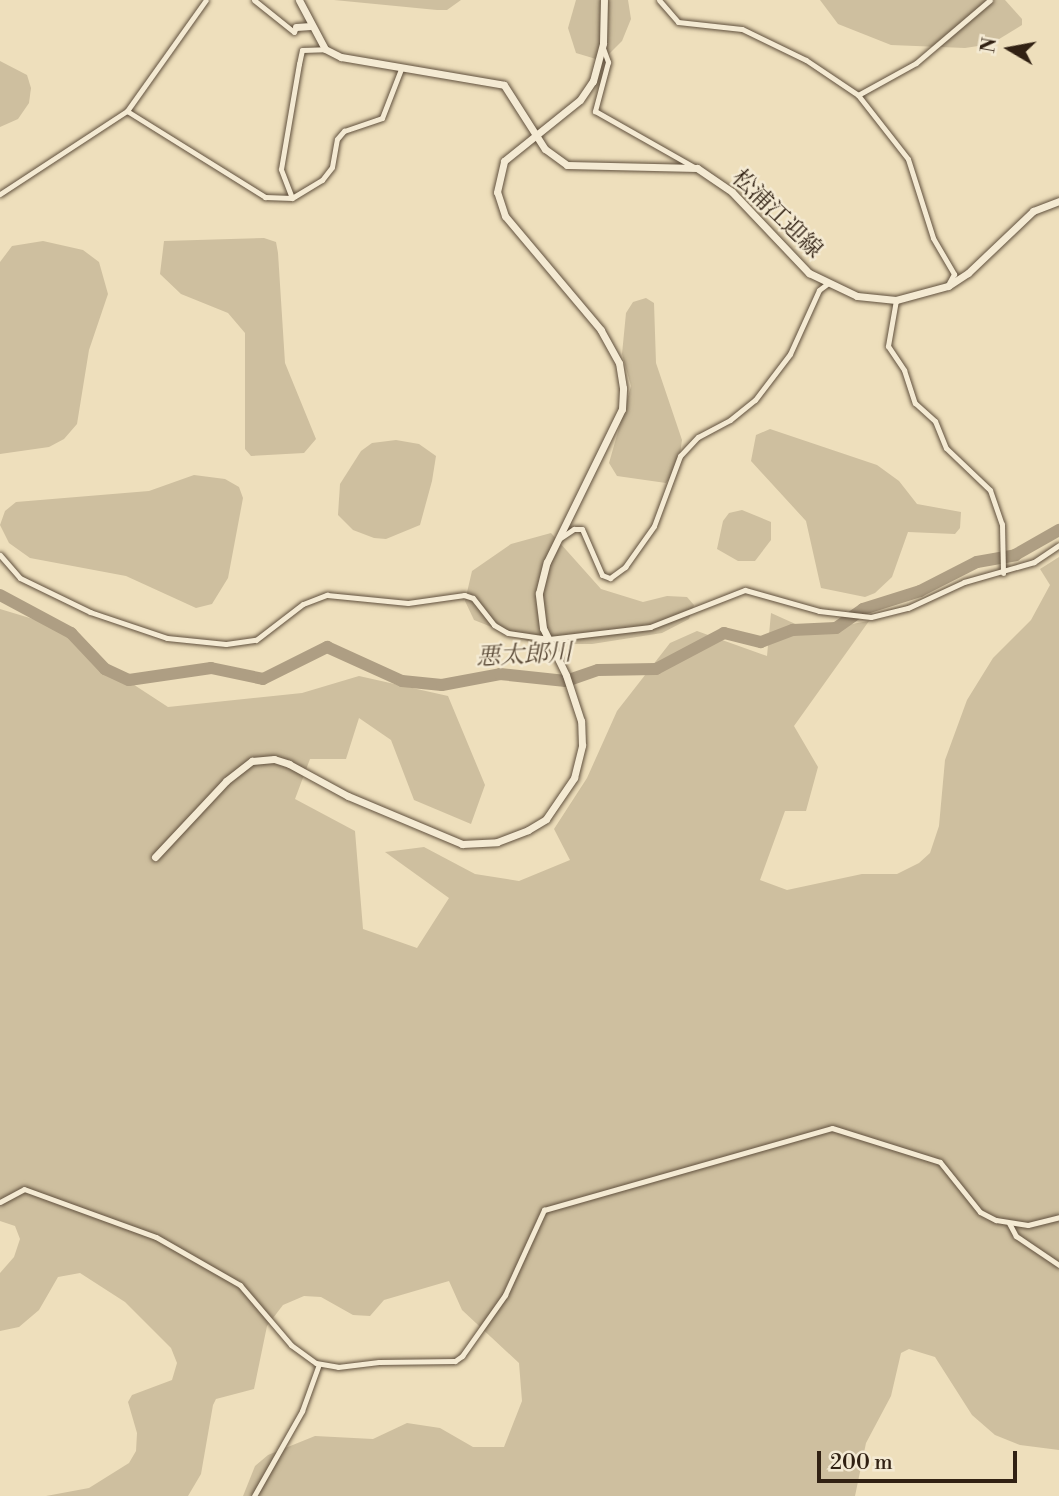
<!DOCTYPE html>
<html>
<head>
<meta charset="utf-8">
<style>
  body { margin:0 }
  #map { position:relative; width:1059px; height:1496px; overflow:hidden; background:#eedfbc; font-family:"Libre Bodoni","Noto Serif JP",serif }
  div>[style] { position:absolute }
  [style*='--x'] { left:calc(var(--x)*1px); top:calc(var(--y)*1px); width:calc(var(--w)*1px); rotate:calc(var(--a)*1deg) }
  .green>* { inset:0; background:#cebf9f }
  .river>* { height:12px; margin:-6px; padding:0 6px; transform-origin:6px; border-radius:6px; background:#ae9e83 }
  .roads { filter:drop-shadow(0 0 2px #60503d) drop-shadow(0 0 2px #60503d) }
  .street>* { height:5px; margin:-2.5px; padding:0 2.5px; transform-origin:2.5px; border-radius:2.5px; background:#f4ead3 }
  .secondary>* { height:7px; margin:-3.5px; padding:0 3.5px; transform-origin:3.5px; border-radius:3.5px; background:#f4ead3 }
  span { translate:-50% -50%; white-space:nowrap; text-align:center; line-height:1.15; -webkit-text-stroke:5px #f4ead3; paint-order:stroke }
  .street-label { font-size:23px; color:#312113 }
  .water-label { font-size:24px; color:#5d4d3a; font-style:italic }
  .north { position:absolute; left:975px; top:14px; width:70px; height:70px; -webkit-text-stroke:5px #f4ead3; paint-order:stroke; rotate:280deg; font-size:19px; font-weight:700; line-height:28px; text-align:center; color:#312113 }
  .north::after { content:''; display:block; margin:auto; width:24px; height:32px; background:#312113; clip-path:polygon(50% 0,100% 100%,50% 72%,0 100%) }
  .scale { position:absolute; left:817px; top:1451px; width:200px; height:32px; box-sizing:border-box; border:4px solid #312113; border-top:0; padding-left:9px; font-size:21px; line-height:24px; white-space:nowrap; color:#312113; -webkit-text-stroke:5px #f4ead3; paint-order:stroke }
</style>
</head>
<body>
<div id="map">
  <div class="green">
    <i style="clip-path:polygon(334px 0,461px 0,447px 10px,437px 10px)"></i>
    <i style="clip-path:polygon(576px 0,628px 0,631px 19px,622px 41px,608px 55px,596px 59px,576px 53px,568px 28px)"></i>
    <i style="clip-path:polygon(820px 0,1005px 0,1022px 19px,1022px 25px,991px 44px,965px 48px,891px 45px,838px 24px)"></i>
    <i style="clip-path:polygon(0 61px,27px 75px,31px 88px,29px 103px,18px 119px,0 127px)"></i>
    <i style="clip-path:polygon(264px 238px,276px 242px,278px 253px,285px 363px,316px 439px,304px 453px,251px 456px,245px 449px,245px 333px,228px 313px,181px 294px,160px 274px,164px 241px)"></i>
    <i style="clip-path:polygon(43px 241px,83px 250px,99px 262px,108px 294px,89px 350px,77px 424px,64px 439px,49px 447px,0 454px,0 262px,12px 246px)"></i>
    <i style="clip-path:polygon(646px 298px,654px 303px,656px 363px,682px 440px,678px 468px,666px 483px,617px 476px,609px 463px,631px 386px,622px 354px,626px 313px,633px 302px)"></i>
    <i style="clip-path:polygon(770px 429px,877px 465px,899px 481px,917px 504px,961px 512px,960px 528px,955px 534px,908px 532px,892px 577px,875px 593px,865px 597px,821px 588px,806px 521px,751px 461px,756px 435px)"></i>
    <i style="clip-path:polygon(396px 440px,419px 444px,436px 456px,432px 481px,420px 525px,386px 539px,374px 538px,353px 530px,338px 515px,340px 484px,361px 451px,372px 443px)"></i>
    <i style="clip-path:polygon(194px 475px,225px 479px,239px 487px,243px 498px,228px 578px,212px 604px,196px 608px,126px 576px,30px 558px,9px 543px,0 525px,5px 511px,16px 502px,149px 491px)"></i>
    <i style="clip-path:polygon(742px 510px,771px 522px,771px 540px,755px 561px,738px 561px,717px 549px,723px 521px,729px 513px)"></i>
    <i style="clip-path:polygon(551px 533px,601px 589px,643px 602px,667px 596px,687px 597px,694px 605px,689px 619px,662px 633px,592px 644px,535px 644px,474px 620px,465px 601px,472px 571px,511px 544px)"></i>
    <i style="clip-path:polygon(1059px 557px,1059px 1450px,1020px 1445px,995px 1435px,972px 1415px,935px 1357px,909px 1349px,901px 1353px,891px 1396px,866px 1443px,855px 1496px,243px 1496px,255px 1466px,268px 1455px,315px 1436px,373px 1439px,407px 1423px,440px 1428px,473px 1447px,504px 1447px,522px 1401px,519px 1363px,462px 1310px,449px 1281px,384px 1300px,370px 1316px,353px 1315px,321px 1297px,304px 1296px,283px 1305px,267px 1326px,254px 1389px,216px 1399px,213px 1405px,201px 1474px,188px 1496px,46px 1496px,89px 1488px,129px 1463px,136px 1451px,137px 1433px,128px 1402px,132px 1395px,172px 1380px,177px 1363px,171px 1348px,125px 1302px,80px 1273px,58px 1277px,39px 1310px,19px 1327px,0 1331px,0 1273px,14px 1257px,20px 1239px,15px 1226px,0 1221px,0 609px,73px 631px,95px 650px,99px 662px,168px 707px,302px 693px,359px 676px,448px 696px,485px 785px,471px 824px,414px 800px,391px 740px,359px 718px,346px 759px,310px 759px,295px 799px,355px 831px,363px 929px,417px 948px,449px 898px,385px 852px,424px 847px,475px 874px,519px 881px,570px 860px,554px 829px,587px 778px,617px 711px,670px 643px,697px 631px,767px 656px,771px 613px,811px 631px,869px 621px,794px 726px,818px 767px,806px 811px,785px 811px,760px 880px,787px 890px,862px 874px,897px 874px,919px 863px,930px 853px,939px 826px,945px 760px,967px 700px,993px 658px,1031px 620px,1050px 585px,1040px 569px)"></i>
  </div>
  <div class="river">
    <i style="--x:0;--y:595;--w:81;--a:28.2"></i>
    <i style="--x:71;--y:633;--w:50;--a:46.6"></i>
    <i style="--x:105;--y:669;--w:26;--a:25"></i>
    <i style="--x:129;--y:680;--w:83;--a:-8.3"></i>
    <i style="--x:211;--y:668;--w:53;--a:11.9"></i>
    <i style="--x:263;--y:679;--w:72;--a:-26.6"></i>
    <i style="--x:327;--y:647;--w:82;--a:24.4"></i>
    <i style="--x:402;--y:681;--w:40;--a:5.7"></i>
    <i style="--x:442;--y:685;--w:59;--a:-10.7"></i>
    <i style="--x:500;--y:674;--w:66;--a:6.1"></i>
    <i style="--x:566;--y:681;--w:34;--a:-19"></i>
    <i style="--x:598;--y:670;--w:58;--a:-1"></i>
    <i style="--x:656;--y:669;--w:77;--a:-27.9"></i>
    <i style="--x:724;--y:633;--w:38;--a:14"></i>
    <i style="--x:761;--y:642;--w:34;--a:-21"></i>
    <i style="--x:793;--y:630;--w:43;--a:-2.7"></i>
    <i style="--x:836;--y:628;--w:33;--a:-35"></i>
    <i style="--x:863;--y:609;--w:60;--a:-17.5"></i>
    <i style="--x:920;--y:591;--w:64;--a:-27"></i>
    <i style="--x:977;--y:562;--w:39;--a:-10"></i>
    <i style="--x:1015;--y:555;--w:51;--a:-29.6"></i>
  </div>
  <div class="roads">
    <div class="street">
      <i style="--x:254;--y:0;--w:51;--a:38.7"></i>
      <i style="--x:294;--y:32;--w:5;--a:-68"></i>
      <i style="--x:659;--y:0;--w:29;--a:49"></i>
      <i style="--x:678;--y:22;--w:64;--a:6.2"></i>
      <i style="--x:742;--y:29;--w:71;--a:25.8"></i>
      <i style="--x:806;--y:60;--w:63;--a:33.9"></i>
      <i style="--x:858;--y:95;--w:81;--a:52"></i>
      <i style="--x:908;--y:159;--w:83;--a:72.4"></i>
      <i style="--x:933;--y:238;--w:42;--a:59.7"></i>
      <i style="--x:954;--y:274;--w:10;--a:119"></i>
      <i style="--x:603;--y:48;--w:15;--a:70"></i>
      <i style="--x:608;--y:62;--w:51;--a:104.9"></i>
      <i style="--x:595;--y:111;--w:114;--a:29.5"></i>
      <i style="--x:858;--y:95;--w:66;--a:-28.9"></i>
      <i style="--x:916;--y:63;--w:97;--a:-40.4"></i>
      <i style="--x:127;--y:111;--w:163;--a:31.9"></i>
      <i style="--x:265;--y:197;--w:27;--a:2"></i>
      <i style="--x:292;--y:198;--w:35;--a:-31"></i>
      <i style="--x:322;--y:180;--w:16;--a:-52"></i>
      <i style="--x:332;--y:167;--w:28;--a:-80"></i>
      <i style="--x:337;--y:139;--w:11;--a:-49"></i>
      <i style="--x:344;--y:131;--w:40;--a:-18.9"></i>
      <i style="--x:382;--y:118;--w:53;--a:-68.8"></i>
      <i style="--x:0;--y:194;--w:152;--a:-33.2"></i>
      <i style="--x:127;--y:111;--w:136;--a:-54.6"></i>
      <i style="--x:292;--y:198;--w:31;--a:-111"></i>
      <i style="--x:281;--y:169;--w:107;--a:-80.3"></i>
      <i style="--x:299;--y:64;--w:14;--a:-78"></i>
      <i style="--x:302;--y:50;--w:23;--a:-2"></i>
      <i style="--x:896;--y:300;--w:47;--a:99.9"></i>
      <i style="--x:888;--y:346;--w:29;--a:56"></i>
      <i style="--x:904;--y:370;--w:35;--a:72"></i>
      <i style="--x:915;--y:403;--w:27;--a:42"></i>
      <i style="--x:935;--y:421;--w:29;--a:68"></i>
      <i style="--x:946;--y:448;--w:61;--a:43.7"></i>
      <i style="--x:990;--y:490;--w:36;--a:71"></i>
      <i style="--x:1002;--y:524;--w:49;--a:88.8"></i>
      <i style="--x:559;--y:539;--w:18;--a:-34"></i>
      <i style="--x:574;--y:529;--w:8;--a:0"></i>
      <i style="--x:582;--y:529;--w:50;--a:66.5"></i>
      <i style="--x:602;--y:575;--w:9;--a:21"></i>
      <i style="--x:610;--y:578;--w:19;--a:-36"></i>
      <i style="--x:625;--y:567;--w:50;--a:-54.7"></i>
      <i style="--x:654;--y:526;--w:75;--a:-69.6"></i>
      <i style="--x:680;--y:456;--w:26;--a:-47"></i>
      <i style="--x:698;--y:437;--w:36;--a:-28"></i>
      <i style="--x:730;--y:420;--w:32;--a:-39"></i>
      <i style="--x:755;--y:400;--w:58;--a:-52.7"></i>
      <i style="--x:790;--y:354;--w:70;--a:-65.6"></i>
      <i style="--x:819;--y:290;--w:10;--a:-37"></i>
      <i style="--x:0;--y:555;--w:30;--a:49"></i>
      <i style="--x:20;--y:578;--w:78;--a:25.9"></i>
      <i style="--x:90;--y:612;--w:81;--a:18.7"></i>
      <i style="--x:167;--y:638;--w:59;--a:5.8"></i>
      <i style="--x:226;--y:644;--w:30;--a:-8"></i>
      <i style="--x:256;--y:640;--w:59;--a:-37.5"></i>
      <i style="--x:303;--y:604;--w:26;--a:-21"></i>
      <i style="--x:327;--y:595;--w:81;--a:5.6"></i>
      <i style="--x:408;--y:603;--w:57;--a:-8.1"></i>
      <i style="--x:464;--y:595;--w:9;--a:18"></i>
      <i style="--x:473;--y:598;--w:34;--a:52"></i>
      <i style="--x:494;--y:625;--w:16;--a:30"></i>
      <i style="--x:508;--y:633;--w:41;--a:8.3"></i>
      <i style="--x:549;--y:639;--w:102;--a:-6.8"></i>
      <i style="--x:650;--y:627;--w:102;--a:-21.3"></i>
      <i style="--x:745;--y:590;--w:77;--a:15.8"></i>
      <i style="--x:819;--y:611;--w:52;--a:6.6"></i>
      <i style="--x:871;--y:617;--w:38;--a:-14"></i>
      <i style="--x:908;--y:608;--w:62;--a:-24.9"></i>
      <i style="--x:964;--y:582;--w:73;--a:-15.9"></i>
      <i style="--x:1034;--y:562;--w:30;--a:-34"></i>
      <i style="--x:0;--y:1202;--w:27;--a:-28"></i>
      <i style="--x:24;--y:1189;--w:140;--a:20"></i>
      <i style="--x:156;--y:1237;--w:97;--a:29.7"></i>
      <i style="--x:240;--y:1285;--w:79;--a:49.6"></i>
      <i style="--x:291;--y:1345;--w:31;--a:36"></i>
      <i style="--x:316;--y:1363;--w:22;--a:10"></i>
      <i style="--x:338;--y:1367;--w:41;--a:-7"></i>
      <i style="--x:379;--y:1362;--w:76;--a:-0.8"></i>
      <i style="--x:455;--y:1361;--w:9;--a:-36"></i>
      <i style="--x:462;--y:1356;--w:75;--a:-54.8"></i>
      <i style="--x:505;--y:1295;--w:94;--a:-65.4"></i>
      <i style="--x:544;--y:1210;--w:299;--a:-15.9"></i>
      <i style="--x:832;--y:1128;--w:113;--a:17.5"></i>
      <i style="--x:940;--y:1162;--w:64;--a:51.3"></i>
      <i style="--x:980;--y:1212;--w:18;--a:27"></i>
      <i style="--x:996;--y:1220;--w:32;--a:9"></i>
      <i style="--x:1028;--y:1225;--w:32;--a:-14"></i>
      <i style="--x:1009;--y:1223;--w:15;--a:62"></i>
      <i style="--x:1016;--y:1236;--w:52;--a:34"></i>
      <i style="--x:254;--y:1496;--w:98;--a:-60.5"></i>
      <i style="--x:302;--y:1411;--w:50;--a:-70.1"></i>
    </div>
    <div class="secondary">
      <i style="--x:299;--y:0;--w:55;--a:62"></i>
      <i style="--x:325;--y:49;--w:18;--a:27"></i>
      <i style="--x:341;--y:57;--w:165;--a:9.7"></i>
      <i style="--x:504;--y:85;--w:76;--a:57.4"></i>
      <i style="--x:545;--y:149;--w:27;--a:36"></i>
      <i style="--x:567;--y:165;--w:130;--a:1.3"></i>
      <i style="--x:697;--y:168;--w:42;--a:34.4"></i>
      <i style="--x:732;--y:192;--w:112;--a:46.5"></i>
      <i style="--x:809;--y:273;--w:53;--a:25.6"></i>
      <i style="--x:857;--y:296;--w:39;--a:6"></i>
      <i style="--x:896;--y:300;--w:54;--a:-15.1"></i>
      <i style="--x:948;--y:286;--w:24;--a:-33"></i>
      <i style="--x:968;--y:273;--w:90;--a:-43.6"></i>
      <i style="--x:1033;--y:211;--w:28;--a:-21"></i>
      <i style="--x:296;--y:27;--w:15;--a:-4"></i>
      <i style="--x:155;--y:857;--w:104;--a:-46.9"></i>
      <i style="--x:226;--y:781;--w:33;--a:-38"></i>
      <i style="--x:252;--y:761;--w:22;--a:-5"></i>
      <i style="--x:274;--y:759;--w:16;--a:18"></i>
      <i style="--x:289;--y:764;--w:67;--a:28.5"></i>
      <i style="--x:348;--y:796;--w:124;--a:22.8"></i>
      <i style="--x:462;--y:844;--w:35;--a:-3"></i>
      <i style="--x:497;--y:842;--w:33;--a:-21"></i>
      <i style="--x:528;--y:830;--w:21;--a:-31"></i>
      <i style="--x:546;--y:819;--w:50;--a:-55.7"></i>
      <i style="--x:574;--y:778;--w:34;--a:-76"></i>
      <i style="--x:582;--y:745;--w:24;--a:-92"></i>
      <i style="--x:581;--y:721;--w:48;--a:-108.1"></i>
      <i style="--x:566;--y:675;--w:52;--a:-116.1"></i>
      <i style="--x:543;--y:628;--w:35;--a:-97"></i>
      <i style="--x:539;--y:593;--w:32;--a:-76"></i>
      <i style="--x:547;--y:562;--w:170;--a:-63.9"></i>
      <i style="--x:622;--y:409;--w:21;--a:-87"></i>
      <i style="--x:623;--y:388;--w:25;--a:-99"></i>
      <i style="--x:619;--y:363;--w:38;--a:-119"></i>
      <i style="--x:601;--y:330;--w:149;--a:-130.1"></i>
      <i style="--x:505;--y:216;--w:25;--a:-108"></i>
      <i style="--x:497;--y:192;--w:32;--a:-77"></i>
      <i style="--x:504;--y:161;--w:97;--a:-38.8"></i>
      <i style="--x:580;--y:100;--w:23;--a:-56"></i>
      <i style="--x:593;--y:81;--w:39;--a:-75"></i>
      <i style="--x:603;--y:43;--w:43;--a:-88.7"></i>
    </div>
  </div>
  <div class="street-label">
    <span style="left:777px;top:214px;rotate:44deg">松浦江迎線</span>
  </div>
  <div class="water-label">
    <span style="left:524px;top:656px;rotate:-3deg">悪太郎川</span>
  </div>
  <div class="north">N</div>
  <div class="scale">200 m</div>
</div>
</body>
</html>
